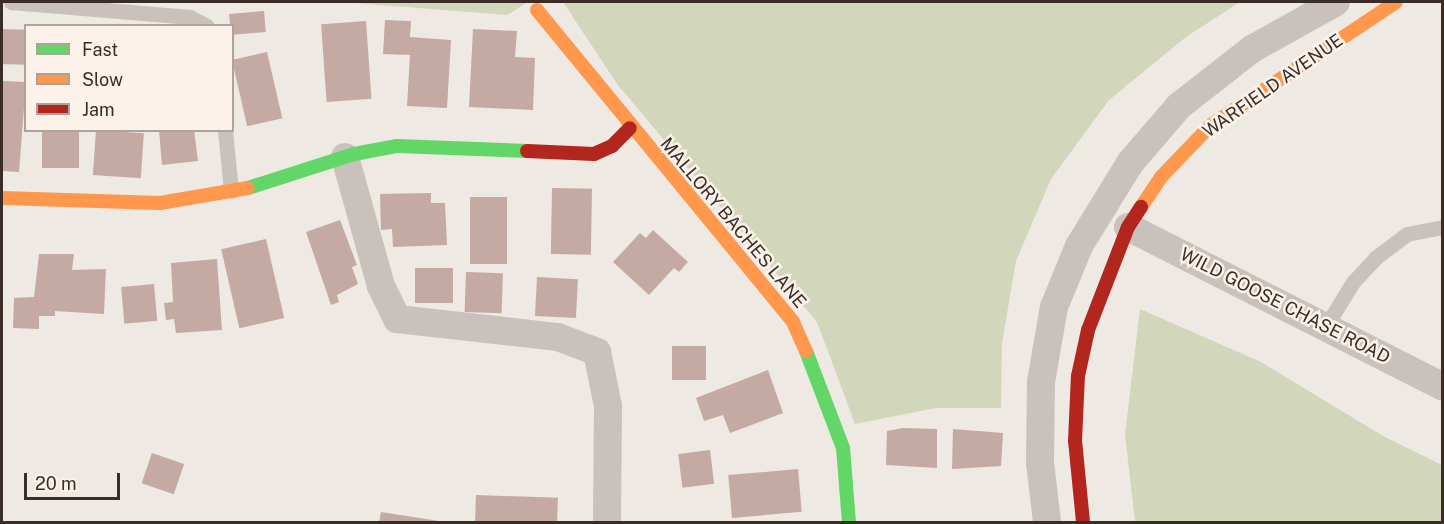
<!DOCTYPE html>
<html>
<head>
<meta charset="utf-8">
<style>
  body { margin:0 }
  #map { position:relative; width:1444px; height:524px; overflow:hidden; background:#efe9e3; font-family:"Public Sans",sans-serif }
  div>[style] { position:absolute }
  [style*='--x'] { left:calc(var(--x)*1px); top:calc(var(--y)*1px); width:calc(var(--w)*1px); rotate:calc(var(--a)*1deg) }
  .green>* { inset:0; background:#d2d6bb }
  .building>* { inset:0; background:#c4aaa3; transform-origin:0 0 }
  .lane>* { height:15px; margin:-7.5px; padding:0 7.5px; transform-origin:7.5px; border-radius:7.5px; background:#c9c1bb }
  .street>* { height:28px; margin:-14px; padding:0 14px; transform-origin:14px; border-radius:14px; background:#c9c1bb }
  .fast>* { height:14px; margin:-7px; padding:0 7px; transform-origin:7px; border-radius:7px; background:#63d668 }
  .slow>* { height:14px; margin:-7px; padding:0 7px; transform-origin:7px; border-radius:7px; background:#ff974d }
  .jam>* { height:14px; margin:-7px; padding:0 7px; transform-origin:7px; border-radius:7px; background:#b3261e }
  span { translate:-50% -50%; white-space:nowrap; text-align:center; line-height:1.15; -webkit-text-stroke:5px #fcf2ea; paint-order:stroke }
  .street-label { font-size:18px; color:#3a2d28 }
  .frame { position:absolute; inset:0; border:3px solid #3a2d28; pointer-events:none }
  .legend { position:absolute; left:24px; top:24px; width:210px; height:108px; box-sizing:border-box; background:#fcf2ea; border:2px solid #aea39c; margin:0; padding:8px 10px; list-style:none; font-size:18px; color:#3a2d28 }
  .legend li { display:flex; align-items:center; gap:12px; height:30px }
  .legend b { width:30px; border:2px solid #aea39c }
  .scale { position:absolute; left:24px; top:473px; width:96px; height:27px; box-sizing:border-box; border:3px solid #3a2d28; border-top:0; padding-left:8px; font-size:18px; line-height:21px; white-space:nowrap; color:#3a2d28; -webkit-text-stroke:4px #fcf2ea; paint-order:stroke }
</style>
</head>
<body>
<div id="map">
  <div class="green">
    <i style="clip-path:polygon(342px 2px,528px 2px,507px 15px)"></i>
    <i style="clip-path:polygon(563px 2px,1240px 2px,1186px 37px,1109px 100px,1051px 179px,1016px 261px,1002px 343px,1001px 408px,936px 408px,855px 424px,817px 322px,617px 84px)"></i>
    <i style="clip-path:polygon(1140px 309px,1261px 362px,1383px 436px,1442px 465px,1442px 522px,1135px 522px,1125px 434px)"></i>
  </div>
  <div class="building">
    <i style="left:264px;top:11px;width:21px;height:35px;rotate:85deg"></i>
    <i style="clip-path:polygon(385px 20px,411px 21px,410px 37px,451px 40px,447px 108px,407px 106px,410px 55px,383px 54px)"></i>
    <i style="left:366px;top:21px;width:78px;height:45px;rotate:86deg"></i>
    <i style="left:2px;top:29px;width:24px;height:35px;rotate:2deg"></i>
    <i style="clip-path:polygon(473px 29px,517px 31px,515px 57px,535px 58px,533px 110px,469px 107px)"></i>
    <i style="left:267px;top:52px;width:68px;height:36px;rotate:77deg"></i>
    <i style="clip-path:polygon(3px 81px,26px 82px,19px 172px,2px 171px)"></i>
    <i style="left:42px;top:130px;width:37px;height:38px"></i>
    <i style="left:96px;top:130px;width:48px;height:45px;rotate:4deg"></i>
    <i style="clip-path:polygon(159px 130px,194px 130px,198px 161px,162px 165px)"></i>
    <i style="left:552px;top:188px;width:40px;height:66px;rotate:1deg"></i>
    <i style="clip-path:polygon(431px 193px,431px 203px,445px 203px,447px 245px,393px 247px,392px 229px,381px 230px,380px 194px)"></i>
    <i style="left:470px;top:197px;width:37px;height:67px"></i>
    <i style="clip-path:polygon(340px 220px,357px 265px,352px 267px,358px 284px,337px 295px,339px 302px,331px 305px,306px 232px)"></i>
    <i style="clip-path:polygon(653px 230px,688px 262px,679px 272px,674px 268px,649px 295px,613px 262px,640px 233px,646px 238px)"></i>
    <i style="left:266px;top:239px;width:81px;height:46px;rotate:77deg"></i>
    <i style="clip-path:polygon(39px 254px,74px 254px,72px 270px,106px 269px,104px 314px,55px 311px,55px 316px,39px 316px,39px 329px,13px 328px,14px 298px,34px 297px)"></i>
    <i style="clip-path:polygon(217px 259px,222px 330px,176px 333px,174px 319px,166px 320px,164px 303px,173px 302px,171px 263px)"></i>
    <i style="left:415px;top:268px;width:38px;height:35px"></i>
    <i style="left:466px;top:272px;width:37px;height:40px;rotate:2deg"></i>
    <i style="left:537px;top:277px;width:41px;height:39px;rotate:3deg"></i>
    <i style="left:154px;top:284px;width:37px;height:33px;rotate:85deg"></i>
    <i style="left:706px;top:346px;width:34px;height:34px;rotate:90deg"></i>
    <i style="clip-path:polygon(768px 370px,783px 413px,730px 433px,723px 415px,704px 421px,696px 398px)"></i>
    <i style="clip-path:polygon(903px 428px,937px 429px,937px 468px,886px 465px,887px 431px)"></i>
    <i style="clip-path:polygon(953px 429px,1003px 433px,1001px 466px,952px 469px)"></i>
    <i style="left:710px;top:450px;width:34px;height:32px;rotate:83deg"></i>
    <i style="left:152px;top:453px;width:34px;height:32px;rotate:19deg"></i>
    <i style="left:798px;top:469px;width:43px;height:70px;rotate:85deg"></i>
    <i style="left:476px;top:495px;width:82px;height:27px;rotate:2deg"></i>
    <i style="clip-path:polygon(381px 512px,439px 521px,439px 522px,379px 522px)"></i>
  </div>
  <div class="lane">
    <i style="--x:11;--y:2;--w:180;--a:4.8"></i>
    <i style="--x:190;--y:17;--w:19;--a:28"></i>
    <i style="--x:225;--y:130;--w:61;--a:84.4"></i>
    <i style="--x:1326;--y:326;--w:52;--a:-58.5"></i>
    <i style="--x:1353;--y:282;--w:33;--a:-47"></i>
    <i style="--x:1375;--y:258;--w:40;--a:-37"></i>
    <i style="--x:1407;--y:234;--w:36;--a:-11"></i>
  </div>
  <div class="street">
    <i style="--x:345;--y:157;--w:134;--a:74.4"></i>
    <i style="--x:381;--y:286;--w:37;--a:64"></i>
    <i style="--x:397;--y:319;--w:162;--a:6.4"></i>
    <i style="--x:558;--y:337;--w:42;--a:21"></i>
    <i style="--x:597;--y:352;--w:55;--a:78.5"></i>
    <i style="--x:608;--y:406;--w:116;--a:90.5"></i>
    <i style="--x:1128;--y:227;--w:352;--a:26.9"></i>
    <i style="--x:1047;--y:522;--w:60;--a:-96.7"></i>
    <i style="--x:1040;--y:462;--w:80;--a:-89.3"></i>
    <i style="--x:1041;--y:382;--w:76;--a:-80.2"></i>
    <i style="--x:1054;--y:307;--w:66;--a:-67.7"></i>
    <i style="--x:1079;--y:246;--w:97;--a:-58.4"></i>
    <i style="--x:1130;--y:163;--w:75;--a:-49.3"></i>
    <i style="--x:1179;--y:106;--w:93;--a:-38"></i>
    <i style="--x:1252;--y:49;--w:96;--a:-29.2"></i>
  </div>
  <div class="fast">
    <i style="--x:248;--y:188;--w:111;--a:-17.8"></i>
    <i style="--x:354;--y:154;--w:44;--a:-10.5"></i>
    <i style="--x:397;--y:146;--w:130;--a:2.2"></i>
    <i style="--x:806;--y:351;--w:104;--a:69.1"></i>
    <i style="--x:843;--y:448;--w:74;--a:85.4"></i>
  </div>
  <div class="slow">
    <i style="--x:537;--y:10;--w:404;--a:50.6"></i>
    <i style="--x:793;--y:322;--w:32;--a:66"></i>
    <i style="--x:2;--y:198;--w:158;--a:1.8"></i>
    <i style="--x:160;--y:203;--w:89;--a:-9.7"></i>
    <i style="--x:1141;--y:207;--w:36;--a:-56"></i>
    <i style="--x:1161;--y:177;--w:72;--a:-46.1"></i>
    <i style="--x:1211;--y:125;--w:222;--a:-33.6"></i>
  </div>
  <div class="jam">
    <i style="--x:527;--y:151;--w:67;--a:2.6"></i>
    <i style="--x:594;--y:154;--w:20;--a:-24"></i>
    <i style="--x:612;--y:146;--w:25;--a:-45"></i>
    <i style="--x:1083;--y:522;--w:81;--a:-95.6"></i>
    <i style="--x:1075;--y:441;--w:65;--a:-87.4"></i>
    <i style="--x:1078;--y:376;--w:47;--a:-77.7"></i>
    <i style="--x:1088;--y:330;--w:110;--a:-68.8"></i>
    <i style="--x:1128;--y:227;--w:24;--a:-57"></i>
  </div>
  <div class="street-label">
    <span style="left:1273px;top:86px;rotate:-35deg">WARFIELD AVENUE</span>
    <span style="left:733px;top:223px;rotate:50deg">MALLORY BACHES LANE</span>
    <span style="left:1285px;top:306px;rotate:27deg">WILD GOOSE CHASE ROAD</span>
  </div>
  <div class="frame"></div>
  <ul class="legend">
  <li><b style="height:8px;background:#63d668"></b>Fast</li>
  <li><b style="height:8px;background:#ff974d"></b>Slow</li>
  <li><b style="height:8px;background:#b3261e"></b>Jam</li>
  </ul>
  <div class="scale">20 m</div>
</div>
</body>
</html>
